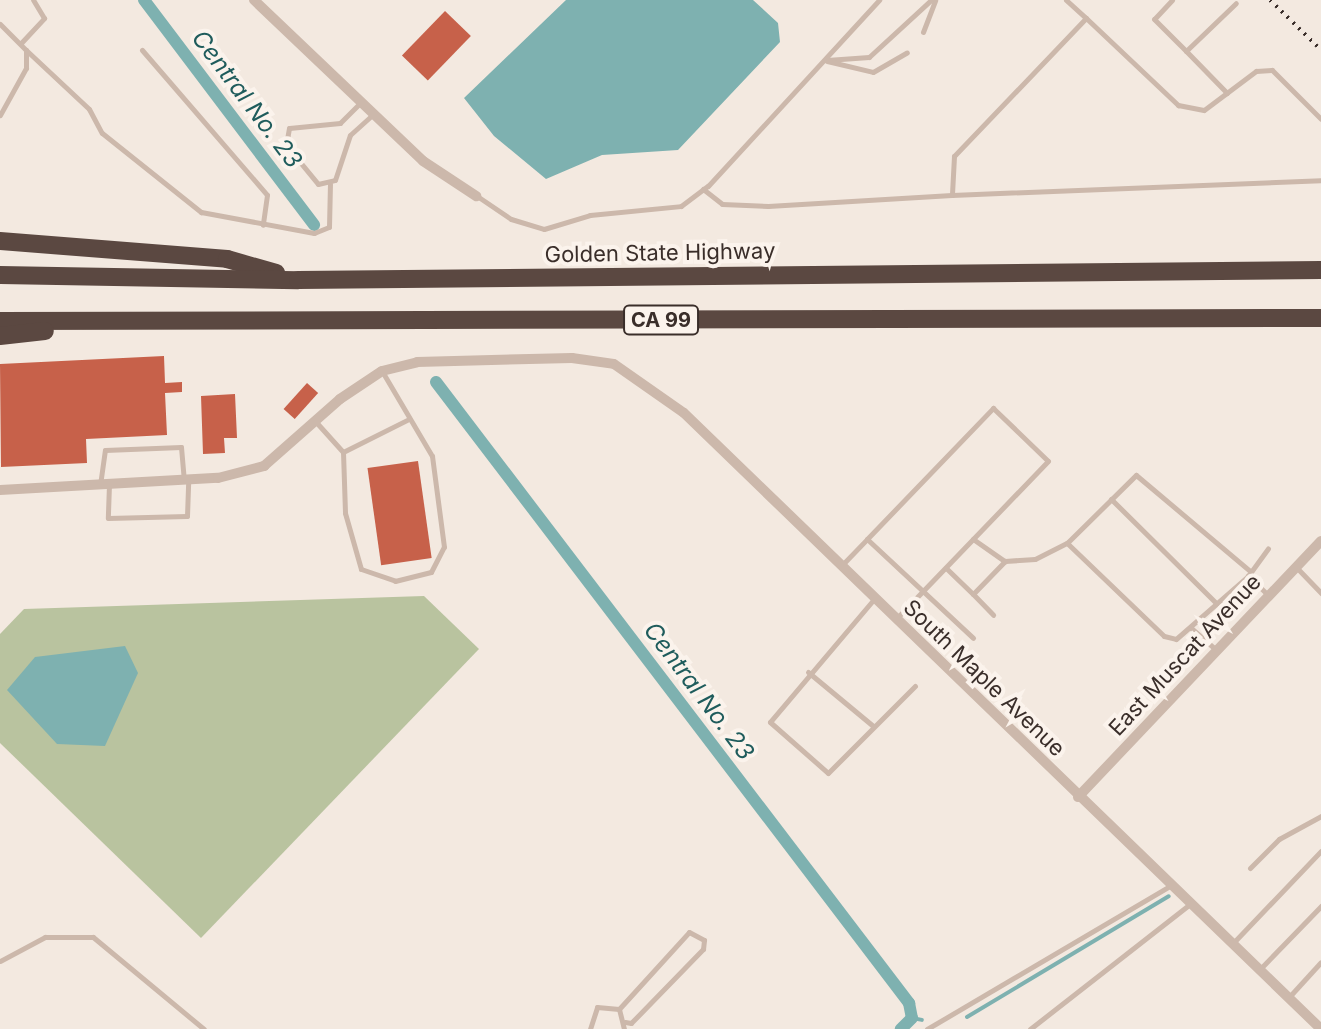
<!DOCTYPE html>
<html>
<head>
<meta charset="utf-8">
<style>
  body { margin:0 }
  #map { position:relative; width:1321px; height:1029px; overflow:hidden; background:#f3e9e0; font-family:Inter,sans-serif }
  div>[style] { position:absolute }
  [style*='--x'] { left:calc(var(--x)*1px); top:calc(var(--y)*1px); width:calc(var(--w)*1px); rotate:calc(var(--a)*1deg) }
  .green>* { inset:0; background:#b9c39f }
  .water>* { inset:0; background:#7eb1b0 }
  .stream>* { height:4px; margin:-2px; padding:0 2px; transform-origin:2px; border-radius:2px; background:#7eb1b0 }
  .canal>* { height:12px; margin:-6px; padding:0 6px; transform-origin:6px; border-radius:6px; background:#7eb1b0 }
  .building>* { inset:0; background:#c7614a; transform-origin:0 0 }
  .service>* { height:5px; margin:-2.5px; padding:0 2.5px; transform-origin:2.5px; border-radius:2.5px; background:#ccb8ab }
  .minor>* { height:10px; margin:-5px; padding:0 5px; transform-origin:5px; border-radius:5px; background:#ccb8ab }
  .motorway>* { height:18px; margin:-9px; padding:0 9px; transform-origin:9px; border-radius:9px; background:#5b4841 }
  .rail>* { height:4px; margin-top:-2px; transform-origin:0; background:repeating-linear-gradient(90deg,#3a2e2a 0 2px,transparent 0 8px) }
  span { translate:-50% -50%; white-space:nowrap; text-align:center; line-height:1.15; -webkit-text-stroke:8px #fbf3ec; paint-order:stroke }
  .shield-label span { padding:2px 6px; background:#fbf3ec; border:2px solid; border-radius:6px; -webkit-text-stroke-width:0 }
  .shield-label { font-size:20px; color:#3a2e2a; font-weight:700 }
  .street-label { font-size:22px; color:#3a2e2a }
  .water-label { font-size:24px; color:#1f5c5c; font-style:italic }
</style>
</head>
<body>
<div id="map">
  <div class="green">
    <i style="clip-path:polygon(424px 596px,479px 649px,201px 938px,0 743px,0 634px,24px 609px)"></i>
  </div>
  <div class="water">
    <i style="clip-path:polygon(566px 0,753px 0,778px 23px,780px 42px,678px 150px,602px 155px,546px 179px,494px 136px,464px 98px)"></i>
    <i style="clip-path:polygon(125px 646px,138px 673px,105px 746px,57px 744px,7px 690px,35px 657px)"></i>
  </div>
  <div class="stream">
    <i style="--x:967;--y:1017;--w:235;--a:-30.9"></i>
    <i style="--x:912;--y:1018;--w:10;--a:11"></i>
  </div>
  <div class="canal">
    <i style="--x:144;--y:0;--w:282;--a:52.9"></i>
    <i style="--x:436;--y:382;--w:781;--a:52.7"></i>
    <i style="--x:909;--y:1003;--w:15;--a:79"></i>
    <i style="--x:912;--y:1018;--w:16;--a:135"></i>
  </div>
  <div class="building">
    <i style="left:445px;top:11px;width:36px;height:62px;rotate:44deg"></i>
    <i style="clip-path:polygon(164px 356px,165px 383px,182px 382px,182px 392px,165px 393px,167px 435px,86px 439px,87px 463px,1px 467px,0 364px)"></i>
    <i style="left:307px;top:383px;width:15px;height:35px;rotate:42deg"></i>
    <i style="clip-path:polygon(235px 394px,237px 438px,224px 438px,225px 453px,203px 454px,201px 396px)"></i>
    <i style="left:418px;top:461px;width:98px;height:51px;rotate:82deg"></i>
  </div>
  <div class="service">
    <i style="--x:1066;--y:0;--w:27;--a:42"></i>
    <i style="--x:1086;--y:18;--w:191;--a:133.7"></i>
    <i style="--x:954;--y:156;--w:39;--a:93"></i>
    <i style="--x:952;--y:195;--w:369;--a:-2.3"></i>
    <i style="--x:1172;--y:0;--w:26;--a:133"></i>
    <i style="--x:1154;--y:19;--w:45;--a:45"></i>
    <i style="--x:1086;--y:18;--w:127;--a:43.4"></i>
    <i style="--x:1178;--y:105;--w:26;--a:11"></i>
    <i style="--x:1204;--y:110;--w:65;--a:-36.9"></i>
    <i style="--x:1256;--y:71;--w:16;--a:-4"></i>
    <i style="--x:1272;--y:70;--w:69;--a:45"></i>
    <i style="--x:0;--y:24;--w:37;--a:45"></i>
    <i style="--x:26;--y:50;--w:18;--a:90"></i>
    <i style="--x:26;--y:68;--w:54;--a:119"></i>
    <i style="--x:923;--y:32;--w:34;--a:-69"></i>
    <i style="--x:21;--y:43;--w:34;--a:-47"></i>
    <i style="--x:44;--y:18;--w:21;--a:-121"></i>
    <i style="--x:26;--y:50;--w:86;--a:43.1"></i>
    <i style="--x:89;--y:109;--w:27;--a:62"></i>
    <i style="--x:102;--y:133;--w:127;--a:38.6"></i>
    <i style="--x:201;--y:212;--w:115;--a:10.5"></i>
    <i style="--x:314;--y:233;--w:16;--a:-22"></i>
    <i style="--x:329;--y:227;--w:43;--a:-88.7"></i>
    <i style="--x:142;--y:50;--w:191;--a:49.2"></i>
    <i style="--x:267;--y:195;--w:30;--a:98"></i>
    <i style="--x:827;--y:60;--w:42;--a:-4.1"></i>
    <i style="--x:869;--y:57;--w:84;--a:-42.6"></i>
    <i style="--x:827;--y:61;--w:47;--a:13.4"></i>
    <i style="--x:873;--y:72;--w:39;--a:-30"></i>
    <i style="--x:1227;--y:93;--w:59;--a:-134.3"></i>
    <i style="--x:1186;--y:51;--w:69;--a:-43.8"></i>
    <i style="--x:360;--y:103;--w:28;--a:135"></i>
    <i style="--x:340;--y:123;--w:51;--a:174.4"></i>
    <i style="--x:289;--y:128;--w:17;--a:100"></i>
    <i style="--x:286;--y:145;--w:50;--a:50.6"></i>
    <i style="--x:318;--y:184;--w:17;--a:-13"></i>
    <i style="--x:335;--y:180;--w:47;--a:-71.6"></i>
    <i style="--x:350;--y:135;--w:31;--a:-42"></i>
    <i style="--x:703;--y:189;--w:24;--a:38"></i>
    <i style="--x:722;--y:204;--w:46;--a:2.5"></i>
    <i style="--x:768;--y:206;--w:184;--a:-3.4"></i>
    <i style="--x:477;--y:196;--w:41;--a:34.1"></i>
    <i style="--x:511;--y:219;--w:34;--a:17"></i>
    <i style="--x:544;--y:229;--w:48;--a:-16.9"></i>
    <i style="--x:590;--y:215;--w:91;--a:-5.6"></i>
    <i style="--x:681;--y:206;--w:34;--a:-37"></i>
    <i style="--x:708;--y:186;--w:253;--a:-47.4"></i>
    <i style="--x:316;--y:422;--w:40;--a:48"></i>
    <i style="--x:343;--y:452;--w:61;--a:88.1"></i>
    <i style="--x:345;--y:513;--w:58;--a:74.1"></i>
    <i style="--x:361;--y:569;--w:36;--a:19"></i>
    <i style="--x:395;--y:581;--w:37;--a:-14"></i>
    <i style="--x:431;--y:572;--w:28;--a:-63"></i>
    <i style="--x:444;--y:547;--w:92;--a:-97.5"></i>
    <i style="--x:432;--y:456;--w:99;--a:-120.5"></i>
    <i style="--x:343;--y:452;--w:74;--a:-26.6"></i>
    <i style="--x:109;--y:484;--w:34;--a:92"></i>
    <i style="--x:108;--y:518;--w:79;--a:-1.5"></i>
    <i style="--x:187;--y:516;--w:35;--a:-88"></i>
    <i style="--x:100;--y:485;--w:35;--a:-82"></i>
    <i style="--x:105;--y:450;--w:76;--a:-2.3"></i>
    <i style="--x:181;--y:447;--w:32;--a:85"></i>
    <i style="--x:1111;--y:499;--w:146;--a:44.7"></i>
    <i style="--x:867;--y:539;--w:182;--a:-46.1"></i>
    <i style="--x:993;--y:408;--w:76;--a:43.9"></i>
    <i style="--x:1048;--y:461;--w:219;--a:133.9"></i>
    <i style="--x:973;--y:539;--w:39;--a:35"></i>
    <i style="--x:1005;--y:561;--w:30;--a:-4"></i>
    <i style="--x:1035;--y:559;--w:36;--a:-27"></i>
    <i style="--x:1067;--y:543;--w:97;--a:-44.6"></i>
    <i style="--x:1136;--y:475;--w:148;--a:40.1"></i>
    <i style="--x:1067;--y:543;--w:134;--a:43.8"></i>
    <i style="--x:1164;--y:636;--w:12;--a:14"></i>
    <i style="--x:1176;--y:639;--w:96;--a:-41.2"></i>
    <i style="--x:841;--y:566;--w:37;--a:-46"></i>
    <i style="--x:867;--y:539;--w:145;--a:43"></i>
    <i style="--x:946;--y:568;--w:37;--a:44"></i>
    <i style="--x:973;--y:594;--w:46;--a:-45.9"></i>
    <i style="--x:1297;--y:568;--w:35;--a:46"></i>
    <i style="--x:973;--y:594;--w:29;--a:46"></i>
    <i style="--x:1268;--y:595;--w:28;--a:-136"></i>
    <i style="--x:1248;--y:576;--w:34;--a:-54"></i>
    <i style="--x:874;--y:599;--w:161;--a:130.2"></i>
    <i style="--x:770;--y:722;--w:77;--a:41.3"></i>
    <i style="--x:828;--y:773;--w:123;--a:-45"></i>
    <i style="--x:1191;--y:628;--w:33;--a:41"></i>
    <i style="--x:808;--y:672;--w:85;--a:39.7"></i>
    <i style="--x:1250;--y:868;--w:41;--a:-45"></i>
    <i style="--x:1279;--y:839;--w:48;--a:-28.7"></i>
    <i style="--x:1233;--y:943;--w:127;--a:-46.3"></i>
    <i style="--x:0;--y:961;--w:51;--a:-28.1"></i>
    <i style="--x:45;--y:937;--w:48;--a:0"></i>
    <i style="--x:93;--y:937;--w:144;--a:39.7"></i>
    <i style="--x:1260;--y:969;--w:88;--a:-45.9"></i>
    <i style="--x:1289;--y:997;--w:47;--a:-47.6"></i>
    <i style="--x:619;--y:1009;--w:104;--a:-47.7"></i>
    <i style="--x:689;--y:932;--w:17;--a:28"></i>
    <i style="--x:704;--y:940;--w:9;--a:96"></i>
    <i style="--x:703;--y:949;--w:103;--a:134.2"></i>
    <i style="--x:631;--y:1023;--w:6;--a:-171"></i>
    <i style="--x:619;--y:1009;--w:21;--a:76"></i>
    <i style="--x:590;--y:1029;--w:23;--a:-72"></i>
    <i style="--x:597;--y:1007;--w:22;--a:5"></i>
    <i style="--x:927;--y:1029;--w:282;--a:-30.5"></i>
    <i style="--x:1030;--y:1029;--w:203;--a:-38"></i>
  </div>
  <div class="minor">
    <i style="--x:254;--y:0;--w:233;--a:43.6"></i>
    <i style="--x:423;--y:161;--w:64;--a:33.4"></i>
    <i style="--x:0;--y:490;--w:218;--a:-3.2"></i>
    <i style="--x:218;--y:478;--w:48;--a:-14.6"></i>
    <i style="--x:264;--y:466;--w:101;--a:-41.4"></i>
    <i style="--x:340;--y:399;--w:50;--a:-33.7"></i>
    <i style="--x:382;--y:371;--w:36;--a:-14"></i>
    <i style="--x:417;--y:362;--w:155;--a:-1.5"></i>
    <i style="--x:572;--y:358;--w:42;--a:8.1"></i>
    <i style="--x:614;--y:364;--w:85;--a:35"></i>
    <i style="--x:684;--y:413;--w:886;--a:44.04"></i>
    <i style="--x:1078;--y:797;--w:353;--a:-46.5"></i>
  </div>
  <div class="motorway">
    <i style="--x:0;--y:241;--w:228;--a:4.5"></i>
    <i style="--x:227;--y:259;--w:51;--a:15.9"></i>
    <i style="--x:0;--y:275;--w:298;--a:1"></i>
    <i style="--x:298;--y:280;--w:1023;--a:-0.56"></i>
    <i style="--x:0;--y:321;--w:1321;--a:-0.13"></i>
    <i style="--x:0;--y:336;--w:45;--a:-6.3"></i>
  </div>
  <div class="rail">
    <i style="--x:1270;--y:0;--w:71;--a:44.4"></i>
  </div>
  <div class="shield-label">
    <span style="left:661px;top:320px">CA 99</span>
  </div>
  <div class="street-label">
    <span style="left:660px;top:253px;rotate:-1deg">Golden State Highway</span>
    <span style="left:1185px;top:655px;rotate:-47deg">East Muscat Avenue</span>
    <span style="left:984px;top:678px;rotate:44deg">South Maple Avenue</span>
  </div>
  <div class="water-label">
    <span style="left:247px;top:99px;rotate:53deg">Central No. 23</span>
    <span style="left:699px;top:691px;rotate:53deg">Central No. 23</span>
  </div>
</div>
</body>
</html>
